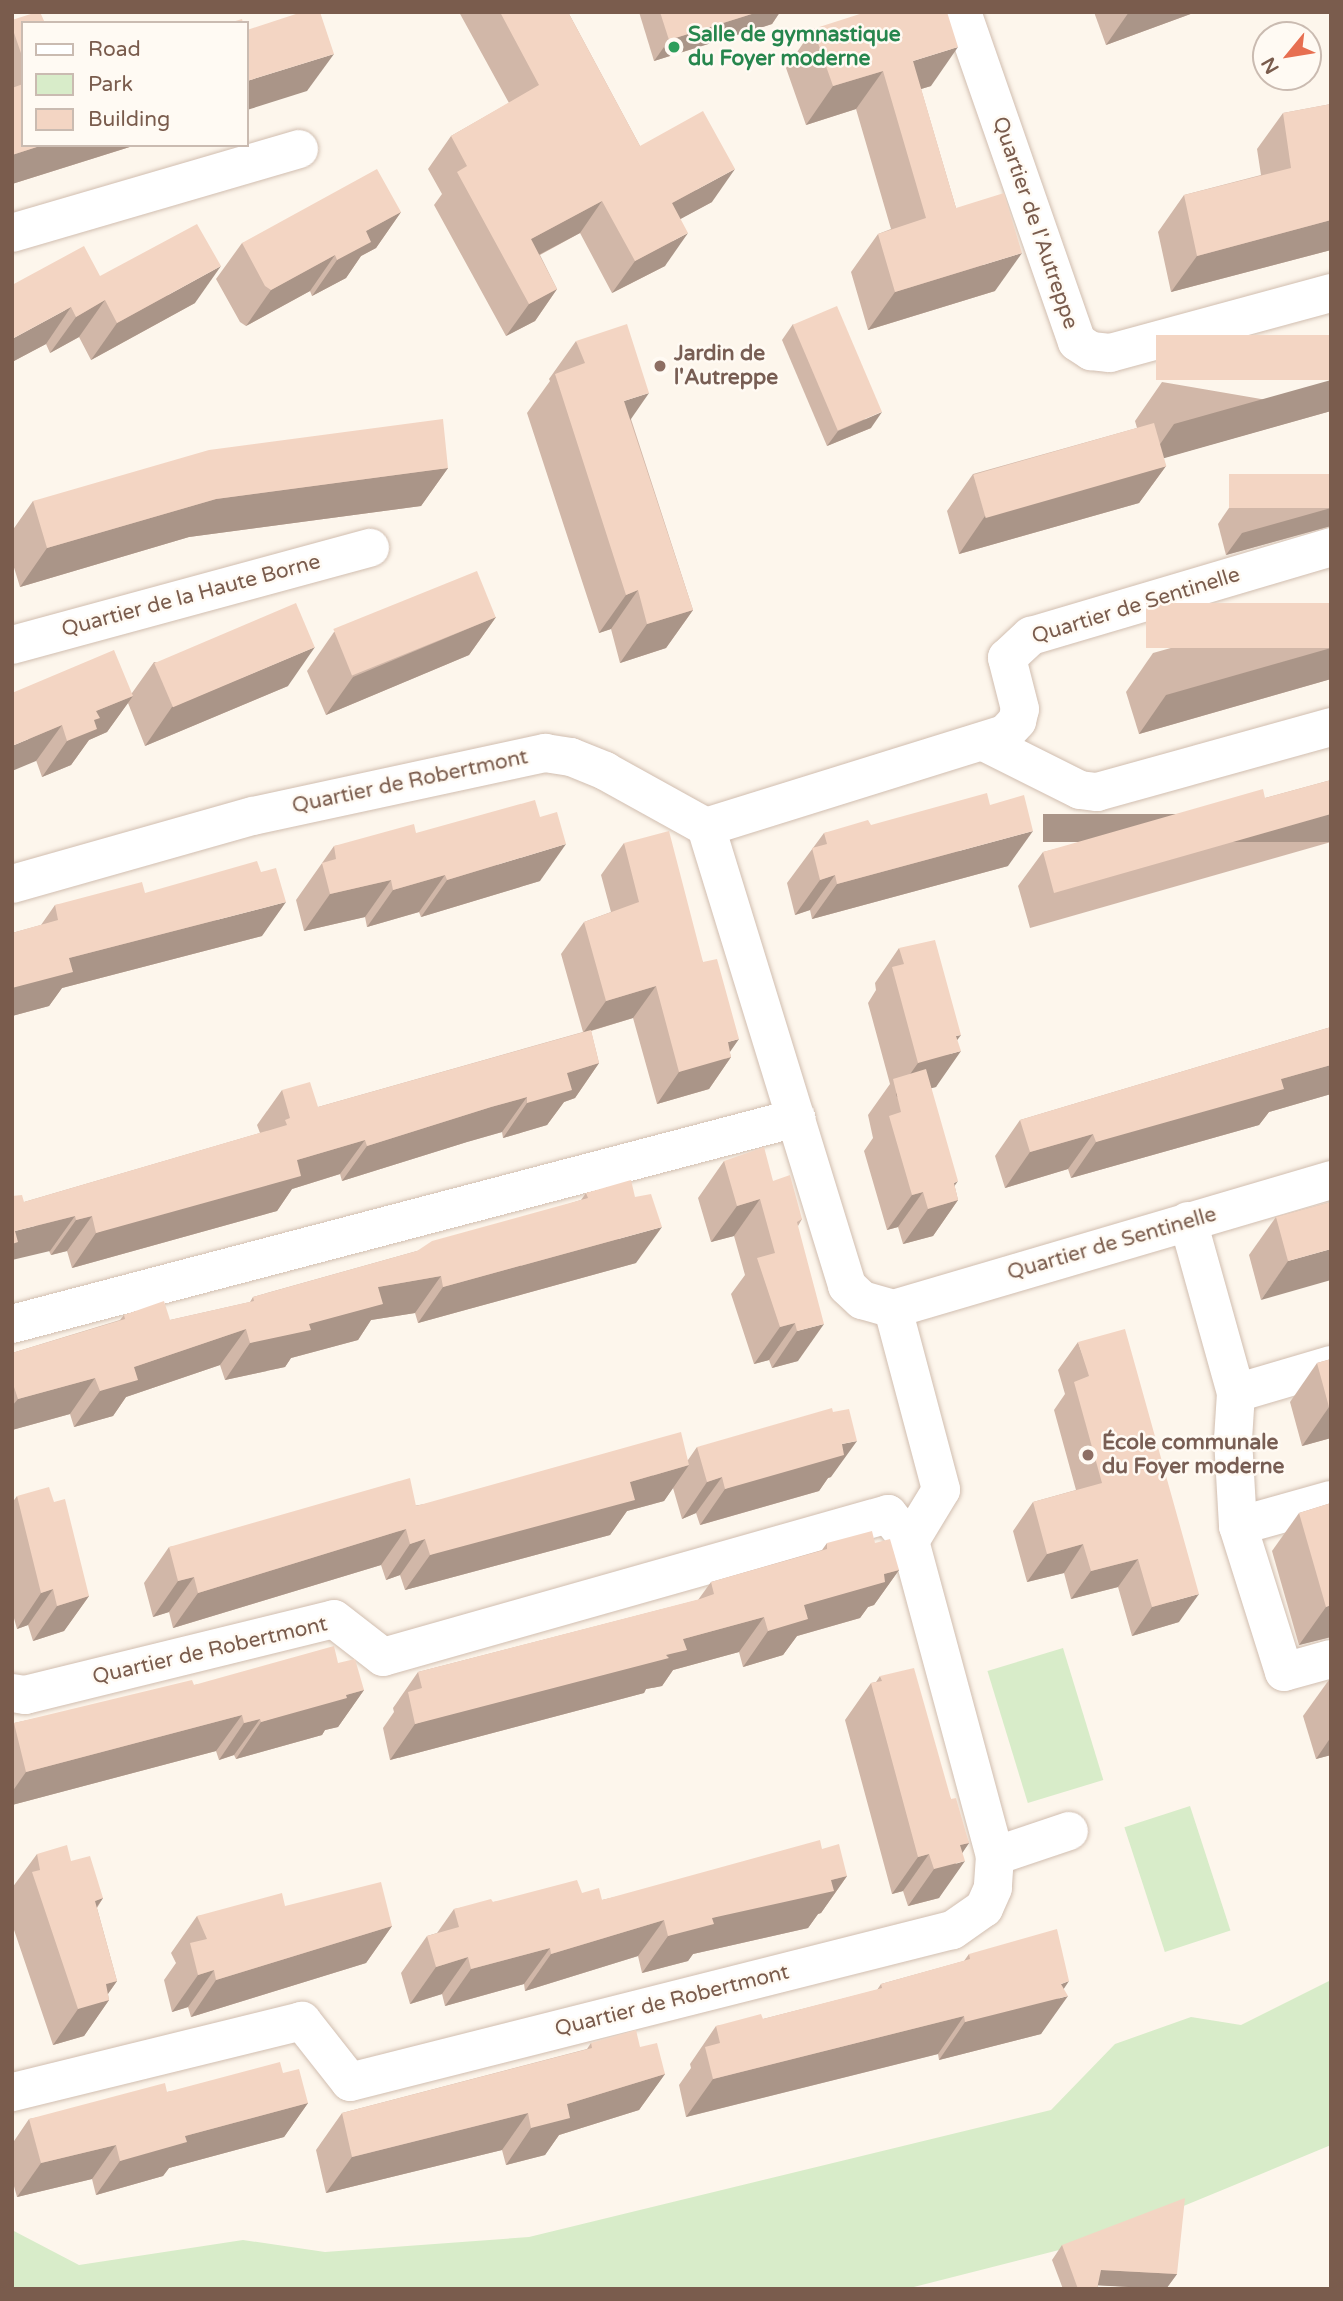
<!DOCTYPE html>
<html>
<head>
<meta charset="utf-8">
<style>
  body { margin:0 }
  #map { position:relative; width:1343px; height:2301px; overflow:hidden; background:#fdf6ec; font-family:"Varela Round",sans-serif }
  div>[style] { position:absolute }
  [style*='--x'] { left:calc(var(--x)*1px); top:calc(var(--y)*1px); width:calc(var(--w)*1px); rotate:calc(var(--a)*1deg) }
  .green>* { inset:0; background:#d8ecc9; transform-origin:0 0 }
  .roads { filter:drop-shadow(0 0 2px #d1beb0) drop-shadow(0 0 2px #d1beb0) }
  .minor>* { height:38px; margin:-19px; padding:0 19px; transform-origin:19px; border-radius:19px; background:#fff }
  .wall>* { inset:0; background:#d1b7a8 }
  .shaded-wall>* { inset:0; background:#aa9588; transform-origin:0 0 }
  .building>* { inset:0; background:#f3d5c3; transform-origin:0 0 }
  .dots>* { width:19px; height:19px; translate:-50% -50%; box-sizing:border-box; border:4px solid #fffaf3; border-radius:50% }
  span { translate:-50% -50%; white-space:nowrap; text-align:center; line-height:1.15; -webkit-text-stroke:5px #fffaf3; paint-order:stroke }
  .leisure-label { font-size:21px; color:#27864d; font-weight:700 }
  .left { translate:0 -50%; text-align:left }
  .street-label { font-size:21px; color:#7a5c4d }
  .education-label { font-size:21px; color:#785e54; font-weight:700 }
  .frame { position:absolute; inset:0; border:14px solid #7a5c4d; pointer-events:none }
  .legend { position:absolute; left:21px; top:21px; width:228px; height:126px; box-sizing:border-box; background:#fffaf3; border:2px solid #cabbb1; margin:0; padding:9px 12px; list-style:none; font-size:21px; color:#7a5c4d }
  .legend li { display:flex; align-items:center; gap:14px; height:35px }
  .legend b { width:35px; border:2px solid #cabbb1 }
  .north { position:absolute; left:1252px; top:21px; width:70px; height:70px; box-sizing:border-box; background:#fffaf3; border:2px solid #cabbb1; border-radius:50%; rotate:240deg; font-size:19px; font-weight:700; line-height:28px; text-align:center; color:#7a5c4d }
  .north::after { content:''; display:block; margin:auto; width:24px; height:32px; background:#e76f51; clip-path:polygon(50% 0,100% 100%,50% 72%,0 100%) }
</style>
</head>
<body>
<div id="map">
  <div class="green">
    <i style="left:1063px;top:1648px;width:138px;height:79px;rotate:73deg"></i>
    <i style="left:1190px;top:1806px;width:131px;height:69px;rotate:72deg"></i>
    <i style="clip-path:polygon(1331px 1980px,1331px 2145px,1106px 2238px,906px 2289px,12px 2289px,12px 2230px,79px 2265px,243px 2240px,325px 2252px,529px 2237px,1051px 2110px,1115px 2044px,1191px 2017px,1241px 2025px)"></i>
  </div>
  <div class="roads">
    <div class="minor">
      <i style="--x:962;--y:12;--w:349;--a:70.8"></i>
      <i style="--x:1077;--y:342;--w:17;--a:33"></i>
      <i style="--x:1091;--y:351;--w:19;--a:6"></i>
      <i style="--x:1110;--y:353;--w:229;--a:-15.2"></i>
      <i style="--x:12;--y:233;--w:299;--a:-16.3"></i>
      <i style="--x:12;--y:645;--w:371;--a:-15.2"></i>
      <i style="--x:986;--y:743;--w:105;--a:26.6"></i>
      <i style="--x:1080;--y:790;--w:17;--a:7"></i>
      <i style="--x:1097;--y:792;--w:243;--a:-15.5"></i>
      <i style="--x:706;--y:827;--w:313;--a:-17.3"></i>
      <i style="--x:1005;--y:734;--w:18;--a:-47"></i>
      <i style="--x:1017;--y:721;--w:12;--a:-76"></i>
      <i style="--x:1020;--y:709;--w:53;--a:-104.3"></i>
      <i style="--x:1007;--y:658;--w:33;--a:-43"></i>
      <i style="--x:1031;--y:636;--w:313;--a:-16.5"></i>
      <i style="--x:12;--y:884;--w:250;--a:-15.8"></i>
      <i style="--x:253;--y:816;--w:299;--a:-12.2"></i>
      <i style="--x:545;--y:753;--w:26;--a:9"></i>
      <i style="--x:571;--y:757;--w:37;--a:22"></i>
      <i style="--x:605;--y:771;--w:115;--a:29"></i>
      <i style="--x:706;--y:827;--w:480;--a:72.9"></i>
      <i style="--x:847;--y:1286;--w:21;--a:43"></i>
      <i style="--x:862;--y:1300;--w:32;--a:16"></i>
      <i style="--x:893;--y:1309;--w:187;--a:75.1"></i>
      <i style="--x:941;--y:1490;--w:60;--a:121.3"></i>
      <i style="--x:910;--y:1541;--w:326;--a:74.9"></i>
      <i style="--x:995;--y:1856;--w:32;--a:94"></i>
      <i style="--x:993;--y:1888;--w:22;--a:114"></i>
      <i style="--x:984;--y:1908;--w:39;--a:145"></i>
      <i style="--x:952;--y:1930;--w:621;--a:165.83"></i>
      <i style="--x:350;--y:2082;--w:78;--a:-128.2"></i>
      <i style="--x:302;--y:2021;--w:299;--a:166.2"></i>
      <i style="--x:1188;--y:1221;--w:179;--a:74.4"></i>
      <i style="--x:1236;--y:1393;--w:46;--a:93.7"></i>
      <i style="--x:1233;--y:1439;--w:87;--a:86.7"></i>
      <i style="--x:1238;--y:1526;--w:153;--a:72.5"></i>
      <i style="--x:1284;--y:1672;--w:49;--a:-15.5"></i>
      <i style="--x:893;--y:1309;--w:457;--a:-16.4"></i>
      <i style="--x:12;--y:1324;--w:811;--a:-14.72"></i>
      <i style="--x:1236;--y:1393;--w:99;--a:-16.4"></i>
      <i style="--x:1238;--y:1526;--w:97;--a:-15.6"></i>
      <i style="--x:12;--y:1693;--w:13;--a:9"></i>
      <i style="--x:25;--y:1695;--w:318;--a:-13.8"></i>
      <i style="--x:334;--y:1619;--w:62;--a:37.8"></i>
      <i style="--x:383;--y:1657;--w:525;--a:-15.81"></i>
      <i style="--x:888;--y:1514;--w:35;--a:51"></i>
      <i style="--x:995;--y:1856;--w:78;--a:-18.7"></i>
    </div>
  </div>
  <div class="wall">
    <i style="clip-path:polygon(459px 12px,568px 12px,640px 146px,712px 202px,680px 219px,665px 266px,612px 293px,580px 233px,540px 255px,557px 289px,535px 321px,506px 336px,434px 205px,442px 194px,428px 169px,451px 136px,509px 103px)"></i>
    <i style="clip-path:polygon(639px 12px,780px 12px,772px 24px,654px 61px)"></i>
    <i style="clip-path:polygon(1094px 12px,1196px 12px,1106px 45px)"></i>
    <i style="clip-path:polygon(12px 20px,23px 23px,23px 145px,136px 145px,12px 184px)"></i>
    <i style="clip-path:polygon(813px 29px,931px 86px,921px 89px,956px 208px,995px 291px,868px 330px,851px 272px,878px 234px,891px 229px,856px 109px,806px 125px,786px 68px)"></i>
    <i style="clip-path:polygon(1331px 104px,1331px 250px,1171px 292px,1158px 232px,1184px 195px,1261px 175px,1257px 149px,1283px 113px)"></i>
    <i style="clip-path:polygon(401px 212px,376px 248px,361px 256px,346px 278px,312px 296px,310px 291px,246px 326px,240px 322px,216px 279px,242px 243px)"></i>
    <i style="clip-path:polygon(100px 276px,195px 303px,91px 360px,79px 337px,50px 353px,46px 344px,12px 362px)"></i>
    <i style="clip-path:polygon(793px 324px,871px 428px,827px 446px,782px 340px)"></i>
    <i style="clip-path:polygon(576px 341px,631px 419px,693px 610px,666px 648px,620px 663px,611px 629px,599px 633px,527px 413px,550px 381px,549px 379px)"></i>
    <i style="clip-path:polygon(1162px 382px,1331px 411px,1163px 458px,1166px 466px,1139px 503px,959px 554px,947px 511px,973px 474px,1137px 428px,1135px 421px)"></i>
    <i style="clip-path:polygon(448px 468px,421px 506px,189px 537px,20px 587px,12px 561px,12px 531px,33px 501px)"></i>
    <i style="clip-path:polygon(1331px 474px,1331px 526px,1226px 555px,1218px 524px,1233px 502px)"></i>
    <i style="clip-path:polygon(1331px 603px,1331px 679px,1139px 734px,1126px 692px,1153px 653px)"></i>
    <i style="clip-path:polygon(496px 617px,469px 655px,326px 715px,307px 671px,334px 632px)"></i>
    <i style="clip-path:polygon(154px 662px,288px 686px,145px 746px,128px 703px,107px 732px,89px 740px,71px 765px,42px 777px,12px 693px,132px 693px)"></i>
    <i style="clip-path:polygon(1331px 780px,1331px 842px,1030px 928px,1018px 886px,1043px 852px,1265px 798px)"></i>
    <i style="clip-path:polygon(871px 825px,1008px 866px,812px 919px,810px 910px,795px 915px,787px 883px,824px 833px)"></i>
    <i style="clip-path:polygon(416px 833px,540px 881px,421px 917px,419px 912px,367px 927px,365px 917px,304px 931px,296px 900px,334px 846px)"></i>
    <i style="clip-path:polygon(624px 843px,703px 962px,731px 1057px,709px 1089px,657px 1104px,633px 1018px,591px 1031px,599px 1063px,575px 1098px,564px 1102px,547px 1125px,503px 1138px,502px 1132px,467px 1142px,342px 1181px,340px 1174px,292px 1189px,277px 1211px,72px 1268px,67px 1251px,51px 1255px,24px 1202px,260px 1133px,257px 1125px,282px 1090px,318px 1107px,583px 1032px,561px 954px,584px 922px,611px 912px,601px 875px)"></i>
    <i style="clip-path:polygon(145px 893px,262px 936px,62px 988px,49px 1006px,12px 1016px,12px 933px,41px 925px,55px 905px)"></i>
    <i style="clip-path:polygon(899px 948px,957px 1039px,936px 1087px,931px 1088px,958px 1200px,933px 1236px,903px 1244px,898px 1227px,887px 1230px,864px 1151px,873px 1138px,868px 1115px,890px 1084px,868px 1003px,876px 990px,875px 983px)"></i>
    <i style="clip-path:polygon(1331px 1027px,1331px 1094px,1269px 1112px,1259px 1125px,1071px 1178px,1068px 1169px,1005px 1188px,995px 1156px,1020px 1120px)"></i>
    <i style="clip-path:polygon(724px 1161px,773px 1181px,802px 1219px,798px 1226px,798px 1361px,772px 1368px,769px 1360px,754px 1364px,731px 1294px,745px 1275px,734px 1236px,711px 1242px,698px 1198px)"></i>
    <i style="clip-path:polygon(586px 1193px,636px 1263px,418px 1323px,415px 1313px,371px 1320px,358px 1340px,291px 1358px,285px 1367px,225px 1380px,220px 1365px,126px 1397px,113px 1416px,74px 1427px,70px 1414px,12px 1430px,12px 1353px,120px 1320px,124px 1315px,170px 1320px,250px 1302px,253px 1297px,417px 1251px,581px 1200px)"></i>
    <i style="clip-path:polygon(1331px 1202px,1261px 1300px,1249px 1255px,1276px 1217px)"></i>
    <i style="clip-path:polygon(1078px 1342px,1179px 1622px,1132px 1636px,1118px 1587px,1071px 1599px,1064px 1573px,1027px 1582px,1013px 1531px,1033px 1502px,1076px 1490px,1054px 1410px,1065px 1394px,1058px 1370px)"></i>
    <i style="clip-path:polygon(1331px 1359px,1331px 1438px,1302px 1446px,1290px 1402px,1317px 1363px)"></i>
    <i style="clip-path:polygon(697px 1447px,831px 1477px,828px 1478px,819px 1491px,700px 1525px,696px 1513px,682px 1519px,673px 1488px,664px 1501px,627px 1511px,610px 1535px,405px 1590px,400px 1575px,386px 1580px,381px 1565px,173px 1628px,169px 1612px,153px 1617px,144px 1583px,169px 1547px,688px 1460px)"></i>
    <i style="clip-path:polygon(17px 1496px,89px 1596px,64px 1631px,33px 1641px,28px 1625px,17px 1629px,12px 1611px,12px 1503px)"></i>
    <i style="clip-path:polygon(1331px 1503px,1331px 1637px,1299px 1645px,1272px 1551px,1299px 1513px)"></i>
    <i style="clip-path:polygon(827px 1543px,875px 1543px,899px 1570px,874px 1605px,868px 1607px,860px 1618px,797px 1636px,783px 1655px,743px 1667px,739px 1652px,673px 1670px,662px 1686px,646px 1689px,644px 1693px,390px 1760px,383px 1728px,394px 1712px,393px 1708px,418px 1672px,698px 1600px,711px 1582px,822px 1550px)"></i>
    <i style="clip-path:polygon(338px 1663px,364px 1690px,338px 1727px,325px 1730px,322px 1735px,236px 1759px,234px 1755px,219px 1760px,216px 1751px,12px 1805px,12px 1725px,14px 1723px,194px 1685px)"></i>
    <i style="clip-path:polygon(880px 1676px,951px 1799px,969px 1843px,962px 1852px,939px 1898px,908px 1906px,903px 1891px,892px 1894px,845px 1720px,871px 1683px,876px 1682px)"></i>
    <i style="clip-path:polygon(1331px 1677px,1331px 1755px,1316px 1759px,1303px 1716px)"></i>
    <i style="clip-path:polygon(822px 1849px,847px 1876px,821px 1913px,818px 1914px,808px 1928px,693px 1954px,688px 1961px,642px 1973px,638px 1956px,525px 1991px,524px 1984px,445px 2006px,442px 1994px,410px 2004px,401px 1973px,427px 1936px,437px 1933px,454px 1909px,493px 1902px,582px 1893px,602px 1900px)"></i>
    <i style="clip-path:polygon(37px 1854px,71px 1861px,103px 1898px,97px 1908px,117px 1981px,108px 1994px,109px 2000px,84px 2036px,53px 2045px,12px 1924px,12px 1900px,13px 1899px,12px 1888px)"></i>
    <i style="clip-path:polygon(285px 1906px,392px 1926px,366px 1963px,191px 2017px,188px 2007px,172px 2012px,164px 1980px,176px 1963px,171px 1953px,197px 1916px)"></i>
    <i style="clip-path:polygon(969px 1954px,1064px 1989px,1041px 2034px,939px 2060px,938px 2054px,686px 2117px,679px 2085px,691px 2068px,690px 2064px,716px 2026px,763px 2019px,877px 1990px,881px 1984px,964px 1961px)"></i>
    <i style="clip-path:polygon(591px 2043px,640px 2047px,665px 2074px,639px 2110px,559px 2135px,545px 2155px,506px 2165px,502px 2150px,326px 2193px,316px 2150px,342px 2113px,587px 2049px)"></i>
    <i style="clip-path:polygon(283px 2073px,308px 2103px,284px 2137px,169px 2168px,163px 2176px,96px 2195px,92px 2179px,17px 2197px,12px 2179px,12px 2144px,29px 2119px,167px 2092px)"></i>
    <i style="clip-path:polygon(1062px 2245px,1177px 2274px,1166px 2289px,1098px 2285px,1097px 2289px,1063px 2289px,1052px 2260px)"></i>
  </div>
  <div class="shaded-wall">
    <i style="clip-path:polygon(758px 12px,780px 12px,772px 24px,654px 61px,669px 40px)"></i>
    <i style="clip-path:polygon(1129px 12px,1196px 12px,1106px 45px)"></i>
    <i style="clip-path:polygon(958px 47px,931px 86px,891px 98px,913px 61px)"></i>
    <i style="clip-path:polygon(334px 54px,307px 91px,247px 110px,247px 81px)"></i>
    <i style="clip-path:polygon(883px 71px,856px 109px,806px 125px,833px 86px)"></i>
    <i style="clip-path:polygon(43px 145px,136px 145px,12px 184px,12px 155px)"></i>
    <i style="clip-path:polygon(735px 169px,712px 202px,649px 236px,672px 203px)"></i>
    <i style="clip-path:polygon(602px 201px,580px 233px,510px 270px,531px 239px)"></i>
    <i style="clip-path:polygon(401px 212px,376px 248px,361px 256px,346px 278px,312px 296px,337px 260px,366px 231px)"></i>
    <i style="clip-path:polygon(1331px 220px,1331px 250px,1171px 292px,1197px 256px)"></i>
    <i style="clip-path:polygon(688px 233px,665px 266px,612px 293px,635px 261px)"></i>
    <i style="clip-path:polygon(1022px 253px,995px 291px,868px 330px,895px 292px)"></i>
    <i style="clip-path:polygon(335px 255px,310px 291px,246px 326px,271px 290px)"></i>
    <i style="clip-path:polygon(221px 266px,195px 303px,91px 360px,117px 323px)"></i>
    <i style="clip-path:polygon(557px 289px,535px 321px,506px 336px,529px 304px)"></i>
    <i style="clip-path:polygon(105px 300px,79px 337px,50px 353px,76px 317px)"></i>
    <i style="clip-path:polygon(71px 307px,46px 344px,12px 362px,12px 339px)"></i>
    <i style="clip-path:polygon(1331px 380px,1331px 411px,1147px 463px,1174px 424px)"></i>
    <i style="clip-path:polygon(649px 393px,622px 432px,624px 401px)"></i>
    <i style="clip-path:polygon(882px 412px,871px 428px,827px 446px,838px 431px)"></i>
    <i style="clip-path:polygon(1166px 466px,1139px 503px,959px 554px,985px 516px)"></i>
    <i style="clip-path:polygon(448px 468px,421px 506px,189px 537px,20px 587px,47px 548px,216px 499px)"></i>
    <i style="clip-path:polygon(1331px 508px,1331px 526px,1226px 555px,1242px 533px)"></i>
    <i style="clip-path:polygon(638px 590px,611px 629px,599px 633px,626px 595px)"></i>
    <i style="clip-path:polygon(693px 610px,666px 648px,620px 663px,647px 624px)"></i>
    <i style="clip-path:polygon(496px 617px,469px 655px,326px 715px,353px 677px)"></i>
    <i style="clip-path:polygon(315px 647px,288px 686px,145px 746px,172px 707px)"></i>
    <i style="clip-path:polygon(1331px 648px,1331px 679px,1139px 734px,1166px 695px)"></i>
    <i style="clip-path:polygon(133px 696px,107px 732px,89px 740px,71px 765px,42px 777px,67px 741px,96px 711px)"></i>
    <i style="clip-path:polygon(62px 725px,36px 761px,12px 771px,12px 746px)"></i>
    <i style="left:1331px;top:814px;width:28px;height:288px;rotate:90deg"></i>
    <i style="clip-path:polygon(1033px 831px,1008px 866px,812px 919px,837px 884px)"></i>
    <i style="clip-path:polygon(566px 844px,540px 881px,421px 917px,447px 880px)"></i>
    <i style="clip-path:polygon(445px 875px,419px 912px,367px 927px,393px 890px)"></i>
    <i style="clip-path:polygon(835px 875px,810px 910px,795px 915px,820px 880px)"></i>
    <i style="clip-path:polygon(391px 880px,365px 917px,304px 931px,330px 894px)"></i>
    <i style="clip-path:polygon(286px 902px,262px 936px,62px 988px,49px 1006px,12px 1016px,12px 988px,69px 958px)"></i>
    <i style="clip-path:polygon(656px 986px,633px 1018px,583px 1033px,606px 1001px)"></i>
    <i style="clip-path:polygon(961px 1035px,946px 1055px,961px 1051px,936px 1087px,897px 1097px,896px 1094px,918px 1063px,956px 1036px)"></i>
    <i style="clip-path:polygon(739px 1039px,725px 1059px,731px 1057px,709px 1089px,657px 1104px,679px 1072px,728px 1042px)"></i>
    <i style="clip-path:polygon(599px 1063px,575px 1098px,564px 1102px,547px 1125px,503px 1138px,527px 1103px,567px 1073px)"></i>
    <i style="clip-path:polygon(1331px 1065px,1331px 1094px,1269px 1112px,1259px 1125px,1071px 1178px,1096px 1142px,1281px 1079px)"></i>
    <i style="clip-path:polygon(527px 1097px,502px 1132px,467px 1142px,342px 1181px,367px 1146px,491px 1107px)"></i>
    <i style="clip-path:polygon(1093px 1134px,1068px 1169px,1005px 1188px,1030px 1152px)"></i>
    <i style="clip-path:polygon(365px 1140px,340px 1174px,292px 1189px,277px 1211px,72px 1268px,96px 1233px,297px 1160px)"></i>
    <i style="clip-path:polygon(958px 1181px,941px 1205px,958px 1200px,933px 1236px,903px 1244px,928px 1209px,954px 1183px)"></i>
    <i style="clip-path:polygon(923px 1192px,898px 1227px,887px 1230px,912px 1195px)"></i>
    <i style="clip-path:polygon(760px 1199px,734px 1236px,711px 1242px,737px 1206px)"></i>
    <i style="clip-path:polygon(75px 1216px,50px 1251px,12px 1260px,12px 1235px,15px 1231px)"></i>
    <i style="clip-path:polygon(92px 1216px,67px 1251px,51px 1255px,76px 1220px)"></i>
    <i style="clip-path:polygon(662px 1227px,636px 1263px,418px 1323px,443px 1287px)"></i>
    <i style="clip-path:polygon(1331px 1249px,1331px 1280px,1261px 1300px,1288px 1261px)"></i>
    <i style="clip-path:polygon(441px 1276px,415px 1313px,371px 1320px,358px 1340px,291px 1358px,285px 1367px,225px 1380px,250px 1343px,309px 1324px,378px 1287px)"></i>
    <i style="clip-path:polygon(795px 1323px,769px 1360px,754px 1364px,780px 1327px)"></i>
    <i style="clip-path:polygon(824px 1324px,798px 1361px,772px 1368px,797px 1331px)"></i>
    <i style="clip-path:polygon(246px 1329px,220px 1365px,126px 1397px,113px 1416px,74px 1427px,100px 1391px,134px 1367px)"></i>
    <i style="clip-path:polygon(95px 1378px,70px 1414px,12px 1430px,12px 1406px,18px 1399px)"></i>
    <i style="clip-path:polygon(1329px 1407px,1331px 1407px,1331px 1438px,1302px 1446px)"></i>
    <i style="clip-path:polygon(857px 1441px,831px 1477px,828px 1478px,819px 1491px,700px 1525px,725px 1489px,842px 1444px)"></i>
    <i style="clip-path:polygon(689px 1465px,664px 1501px,627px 1511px,610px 1535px,405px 1590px,430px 1555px,630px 1482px)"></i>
    <i style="clip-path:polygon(722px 1477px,696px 1513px,682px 1519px,707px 1482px)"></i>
    <i style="clip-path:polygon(406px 1529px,381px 1565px,173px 1628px,198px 1593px)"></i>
    <i style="clip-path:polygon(425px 1539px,400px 1575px,386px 1580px,410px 1544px)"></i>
    <i style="clip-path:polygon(1083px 1544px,1064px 1573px,1027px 1582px,1047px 1554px)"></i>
    <i style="clip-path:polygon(1138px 1559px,1118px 1587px,1071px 1599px,1091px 1571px)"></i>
    <i style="clip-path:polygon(899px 1570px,874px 1605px,868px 1607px,860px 1618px,797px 1636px,783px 1655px,743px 1667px,768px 1631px,804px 1605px,884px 1574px)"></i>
    <i style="clip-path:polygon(194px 1577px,169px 1612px,153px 1617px,178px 1581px)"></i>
    <i style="clip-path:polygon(53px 1589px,28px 1625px,17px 1629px,41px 1593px)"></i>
    <i style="clip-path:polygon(1199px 1594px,1179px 1622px,1132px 1636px,1152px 1607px)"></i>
    <i style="clip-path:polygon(89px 1596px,64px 1631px,33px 1641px,57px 1606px)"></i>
    <i style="clip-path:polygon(1331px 1605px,1331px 1637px,1299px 1645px,1326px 1607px)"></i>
    <i style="clip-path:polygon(764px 1617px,739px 1652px,673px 1670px,662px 1686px,646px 1689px,644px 1693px,390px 1760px,415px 1724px,683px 1639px)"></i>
    <i style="clip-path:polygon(364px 1690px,338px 1727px,325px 1730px,322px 1735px,236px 1759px,261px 1722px,346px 1695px)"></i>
    <i style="clip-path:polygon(242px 1715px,216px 1751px,12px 1805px,12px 1792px,26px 1772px)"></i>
    <i style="clip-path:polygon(260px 1719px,234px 1755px,219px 1760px,244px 1723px)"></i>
    <i style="clip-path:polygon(1331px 1737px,1331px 1755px,1316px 1759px)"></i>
    <i style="clip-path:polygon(969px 1843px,955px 1864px,965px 1861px,939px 1898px,908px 1906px,934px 1869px,960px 1845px)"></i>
    <i style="clip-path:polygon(929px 1854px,903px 1891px,892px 1894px,918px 1857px)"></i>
    <i style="clip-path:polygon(847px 1876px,821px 1913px,818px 1914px,808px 1928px,693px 1954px,688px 1961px,642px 1973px,668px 1936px,712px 1918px,831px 1880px)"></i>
    <i style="clip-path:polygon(103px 1898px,78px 1934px,95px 1901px)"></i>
    <i style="clip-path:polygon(664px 1920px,638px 1956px,525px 1991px,551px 1954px)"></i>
    <i style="clip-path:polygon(392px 1926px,366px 1963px,191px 2017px,216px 1980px)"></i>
    <i style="clip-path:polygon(550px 1948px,524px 1984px,445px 2006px,471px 1969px)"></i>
    <i style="clip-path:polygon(468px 1957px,442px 1994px,410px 2004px,436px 1967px)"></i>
    <i style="clip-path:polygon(214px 1970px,188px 2007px,172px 2012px,198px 1975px)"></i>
    <i style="clip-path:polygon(117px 1981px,102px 2002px,109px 2000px,84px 2036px,53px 2045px,78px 2009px,106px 1984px)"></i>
    <i style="clip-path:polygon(1069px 1981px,1057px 1999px,1068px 1996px,1041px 2034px,939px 2060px,965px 2022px)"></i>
    <i style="clip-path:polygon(964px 2016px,938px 2054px,686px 2117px,713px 2079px)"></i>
    <i style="clip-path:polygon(665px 2074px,639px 2110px,559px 2135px,545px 2155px,506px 2165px,531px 2128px,567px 2104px)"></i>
    <i style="clip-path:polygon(308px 2103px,284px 2137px,169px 2168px,163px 2176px,96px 2195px,120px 2161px,185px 2136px)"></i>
    <i style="clip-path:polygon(528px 2113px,502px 2150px,326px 2193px,352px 2157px)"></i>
    <i style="clip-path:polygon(116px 2145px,92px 2179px,17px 2197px,41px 2163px)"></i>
    <i style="clip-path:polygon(1101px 2270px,1177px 2274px,1166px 2289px,1091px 2285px)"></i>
  </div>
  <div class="building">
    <i style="clip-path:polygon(37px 12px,40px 12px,45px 23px,23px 23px,23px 59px,12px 27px,12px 20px)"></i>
    <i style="clip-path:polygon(302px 12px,320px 12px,334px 54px,247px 81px,247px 30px)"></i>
    <i style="clip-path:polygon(500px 12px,568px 12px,640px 146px,703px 111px,735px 169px,672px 203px,688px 233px,635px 261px,602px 201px,531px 239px,557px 289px,529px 304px,457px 172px,467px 166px,451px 136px,539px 85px)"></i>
    <i style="clip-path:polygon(660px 12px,758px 12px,669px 40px)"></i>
    <i style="clip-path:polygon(866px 12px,947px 12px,958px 47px,913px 61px,956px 208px,1004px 193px,1022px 253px,895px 292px,878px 234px,926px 218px,883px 71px,833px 86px,813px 29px)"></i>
    <i style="clip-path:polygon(242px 19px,243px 23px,229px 23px)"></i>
    <i style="clip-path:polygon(23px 84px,23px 145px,43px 145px,12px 155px,12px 88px)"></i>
    <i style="clip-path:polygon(1331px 104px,1331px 220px,1197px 256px,1184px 195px,1291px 168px,1283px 113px)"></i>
    <i style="clip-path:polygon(377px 169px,401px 212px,366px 231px,371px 242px,337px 260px,335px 255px,271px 290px,265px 286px,242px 243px)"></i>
    <i style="clip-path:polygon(197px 224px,221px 266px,117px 323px,105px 300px,76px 317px,71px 307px,12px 339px,12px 285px,84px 246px,100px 276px)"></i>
    <i style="left:837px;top:306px;width:115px;height:48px;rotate:67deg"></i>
    <i style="clip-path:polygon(627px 324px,649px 393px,624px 401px,693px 610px,647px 624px,638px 590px,626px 595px,555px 374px,585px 363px,576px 341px)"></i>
    <i style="left:1331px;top:335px;width:45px;height:175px;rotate:90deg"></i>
    <i style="clip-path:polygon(443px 419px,448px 468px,216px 499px,47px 548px,33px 501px,209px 450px)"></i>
    <i style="left:1154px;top:423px;width:45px;height:188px;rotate:74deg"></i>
    <i style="left:1331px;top:474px;width:34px;height:102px;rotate:90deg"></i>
    <i style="left:477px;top:571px;width:50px;height:155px;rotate:68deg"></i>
    <i style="left:296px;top:603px;width:48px;height:154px;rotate:67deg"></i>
    <i style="left:1331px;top:603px;width:45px;height:185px;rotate:90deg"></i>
    <i style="clip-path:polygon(114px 650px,133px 696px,96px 711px,100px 718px,94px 720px,97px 729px,67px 741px,62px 725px,12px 746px,12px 693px)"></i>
    <i style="clip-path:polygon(1331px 780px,1331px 814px,1054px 893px,1043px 852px,1263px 789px,1265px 798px)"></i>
    <i style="clip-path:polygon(987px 793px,990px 805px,1024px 795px,1033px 831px,837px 884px,835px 875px,820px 880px,812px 848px,827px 844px,824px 833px,868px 820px,871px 825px)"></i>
    <i style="clip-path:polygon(535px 800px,540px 817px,557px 812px,566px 844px,447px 880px,445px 875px,393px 890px,391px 880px,330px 894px,322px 863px,336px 859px,334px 846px,414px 824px,416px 833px)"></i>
    <i style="clip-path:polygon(669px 831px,703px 962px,717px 959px,739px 1039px,728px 1042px,731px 1057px,679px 1072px,656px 986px,606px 1001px,584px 922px,639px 902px,624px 843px)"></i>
    <i style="clip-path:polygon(257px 861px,261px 872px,276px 868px,286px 902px,69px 958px,73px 972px,12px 988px,12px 933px,58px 920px,55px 905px,142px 882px,145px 893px)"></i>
    <i style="clip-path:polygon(935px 940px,961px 1035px,956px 1036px,961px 1051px,918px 1063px,892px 967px,904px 964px,899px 948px)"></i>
    <i style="clip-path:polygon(1331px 1027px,1331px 1065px,1281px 1079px,1284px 1089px,1096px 1142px,1093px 1134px,1030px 1152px,1020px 1120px)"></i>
    <i style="clip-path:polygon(591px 1030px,599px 1063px,567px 1073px,572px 1090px,527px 1103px,527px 1097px,491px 1107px,367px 1146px,365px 1140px,297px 1160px,301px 1176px,96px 1233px,92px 1216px,76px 1220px,75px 1216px,15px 1231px,18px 1242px,12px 1244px,12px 1196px,22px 1195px,24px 1202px,287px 1125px,285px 1120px,290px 1118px,282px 1090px,310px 1082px,318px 1107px)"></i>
    <i style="clip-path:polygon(926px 1069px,958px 1181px,954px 1183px,958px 1200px,928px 1209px,923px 1192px,912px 1195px,889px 1116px,901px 1112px,893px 1079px)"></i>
    <i style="clip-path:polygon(764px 1147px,773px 1181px,790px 1175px,802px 1219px,797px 1222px,824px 1324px,797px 1331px,795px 1323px,780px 1327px,757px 1258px,775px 1253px,760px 1199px,737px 1206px,724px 1161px)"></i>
    <i style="clip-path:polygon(631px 1180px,635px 1197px,651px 1194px,662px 1227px,443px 1287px,441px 1276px,378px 1287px,383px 1304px,309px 1324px,311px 1330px,250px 1343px,246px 1329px,134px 1367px,138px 1380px,100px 1391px,95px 1378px,18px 1399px,14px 1387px,12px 1387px,12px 1353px,125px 1319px,124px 1315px,164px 1301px,170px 1320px,254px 1301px,253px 1297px,417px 1251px,432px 1241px,588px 1198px,586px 1193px)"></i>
    <i style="clip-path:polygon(1331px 1202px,1331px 1249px,1288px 1261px,1276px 1217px)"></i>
    <i style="clip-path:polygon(1125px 1329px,1199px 1594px,1152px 1607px,1138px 1559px,1091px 1571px,1083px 1544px,1047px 1554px,1033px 1502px,1102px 1483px,1074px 1382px,1089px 1376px,1078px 1342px)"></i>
    <i style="clip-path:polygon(1331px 1359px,1331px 1407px,1329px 1407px,1317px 1363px)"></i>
    <i style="clip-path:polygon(832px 1408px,833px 1412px,849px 1409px,857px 1441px,842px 1444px,844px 1455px,725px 1489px,722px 1477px,707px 1482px,697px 1447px)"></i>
    <i style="clip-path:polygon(681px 1432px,689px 1465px,630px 1482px,635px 1500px,430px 1555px,425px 1539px,410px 1544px,406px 1529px,198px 1593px,194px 1577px,178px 1581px,169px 1547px,410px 1478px,416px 1506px)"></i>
    <i style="clip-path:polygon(49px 1487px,54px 1502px,65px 1499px,89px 1596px,57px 1606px,53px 1589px,41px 1593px,17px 1496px)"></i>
    <i style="clip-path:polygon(1331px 1503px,1331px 1605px,1326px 1607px,1299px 1513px)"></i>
    <i style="clip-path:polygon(872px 1531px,875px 1543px,890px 1539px,899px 1570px,884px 1574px,885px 1582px,804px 1605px,808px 1619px,768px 1631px,764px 1617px,683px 1639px,687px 1650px,666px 1655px,669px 1658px,415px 1724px,408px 1692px,422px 1688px,418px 1672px,700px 1599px,714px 1594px,711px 1582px,827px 1549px,827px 1543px)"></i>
    <i style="clip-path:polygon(334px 1646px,338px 1663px,355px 1659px,364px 1690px,346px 1695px,347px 1698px,261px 1722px,260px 1719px,244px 1723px,242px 1715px,26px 1772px,14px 1723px,192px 1680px,194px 1685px)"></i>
    <i style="clip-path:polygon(914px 1668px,951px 1799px,956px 1798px,969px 1843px,960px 1845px,965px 1861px,934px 1869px,929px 1854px,918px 1857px,871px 1683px,882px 1681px,880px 1676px)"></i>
    <i style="clip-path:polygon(820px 1840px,822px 1849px,839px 1844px,847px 1876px,831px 1880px,834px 1891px,712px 1918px,714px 1924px,668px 1936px,664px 1920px,551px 1954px,550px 1948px,471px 1969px,468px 1957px,436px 1967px,427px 1936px,459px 1927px,454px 1909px,491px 1899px,493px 1902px,577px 1880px,582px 1893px,599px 1888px,602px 1900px)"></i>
    <i style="clip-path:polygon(67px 1845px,71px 1861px,90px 1856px,103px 1898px,95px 1901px,117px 1981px,106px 1984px,109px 2000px,78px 2009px,32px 1872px,40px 1870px,37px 1854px)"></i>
    <i style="clip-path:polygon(381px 1882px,392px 1926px,216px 1980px,214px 1970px,198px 1975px,190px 1943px,207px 1939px,197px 1916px,282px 1893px,285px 1906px)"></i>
    <i style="clip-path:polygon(1057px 1929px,1069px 1981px,1061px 1984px,1068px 1996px,965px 2022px,964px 2016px,713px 2079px,705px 2047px,720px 2043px,716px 2026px,761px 2014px,763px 2019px,882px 1988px,881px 1984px,970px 1959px,969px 1954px)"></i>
    <i style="clip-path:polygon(636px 2030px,640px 2047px,657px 2043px,665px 2074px,567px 2104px,570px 2118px,531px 2128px,528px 2113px,352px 2157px,342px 2113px,592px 2048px,591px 2043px)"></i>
    <i style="clip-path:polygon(280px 2062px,283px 2073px,299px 2069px,308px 2103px,185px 2136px,187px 2142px,120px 2161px,116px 2145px,41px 2163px,29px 2119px,165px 2083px,167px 2092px)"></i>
    <i style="clip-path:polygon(1185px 2198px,1177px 2274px,1101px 2270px,1097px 2289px,1078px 2289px,1062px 2245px)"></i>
  </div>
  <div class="dots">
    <i style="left:674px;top:47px;background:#2e9e5b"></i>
    <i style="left:660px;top:366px;background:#8d6e63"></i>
    <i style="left:1088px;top:1455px;background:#8d6e63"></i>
  </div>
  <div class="leisure-label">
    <span class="left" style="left:688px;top:47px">Salle de gymnastique<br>du Foyer moderne</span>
  </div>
  <div class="street-label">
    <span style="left:1035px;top:223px;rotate:71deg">Quartier de l'Autreppe</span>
    <span style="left:191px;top:596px;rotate:-15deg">Quartier de la Haute Borne</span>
    <span style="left:1136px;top:606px;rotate:-17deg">Quartier de Sentinelle</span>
    <span style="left:410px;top:782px;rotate:-12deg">Quartier de Robertmont</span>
    <span style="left:1112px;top:1244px;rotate:-16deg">Quartier de Sentinelle</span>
    <span style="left:210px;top:1651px;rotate:-13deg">Quartier de Robertmont</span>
    <span style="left:672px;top:2001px;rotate:-14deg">Quartier de Robertmont</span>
  </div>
  <div class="education-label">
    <span class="left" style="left:674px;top:366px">Jardin de<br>l'Autreppe</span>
    <span class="left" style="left:1102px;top:1455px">École communale<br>du Foyer moderne</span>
  </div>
  <div class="frame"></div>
  <ul class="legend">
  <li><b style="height:9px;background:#fff"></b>Road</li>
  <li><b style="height:19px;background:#d8ecc9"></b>Park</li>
  <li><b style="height:19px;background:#f3d5c3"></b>Building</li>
  </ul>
  <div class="north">N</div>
</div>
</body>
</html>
